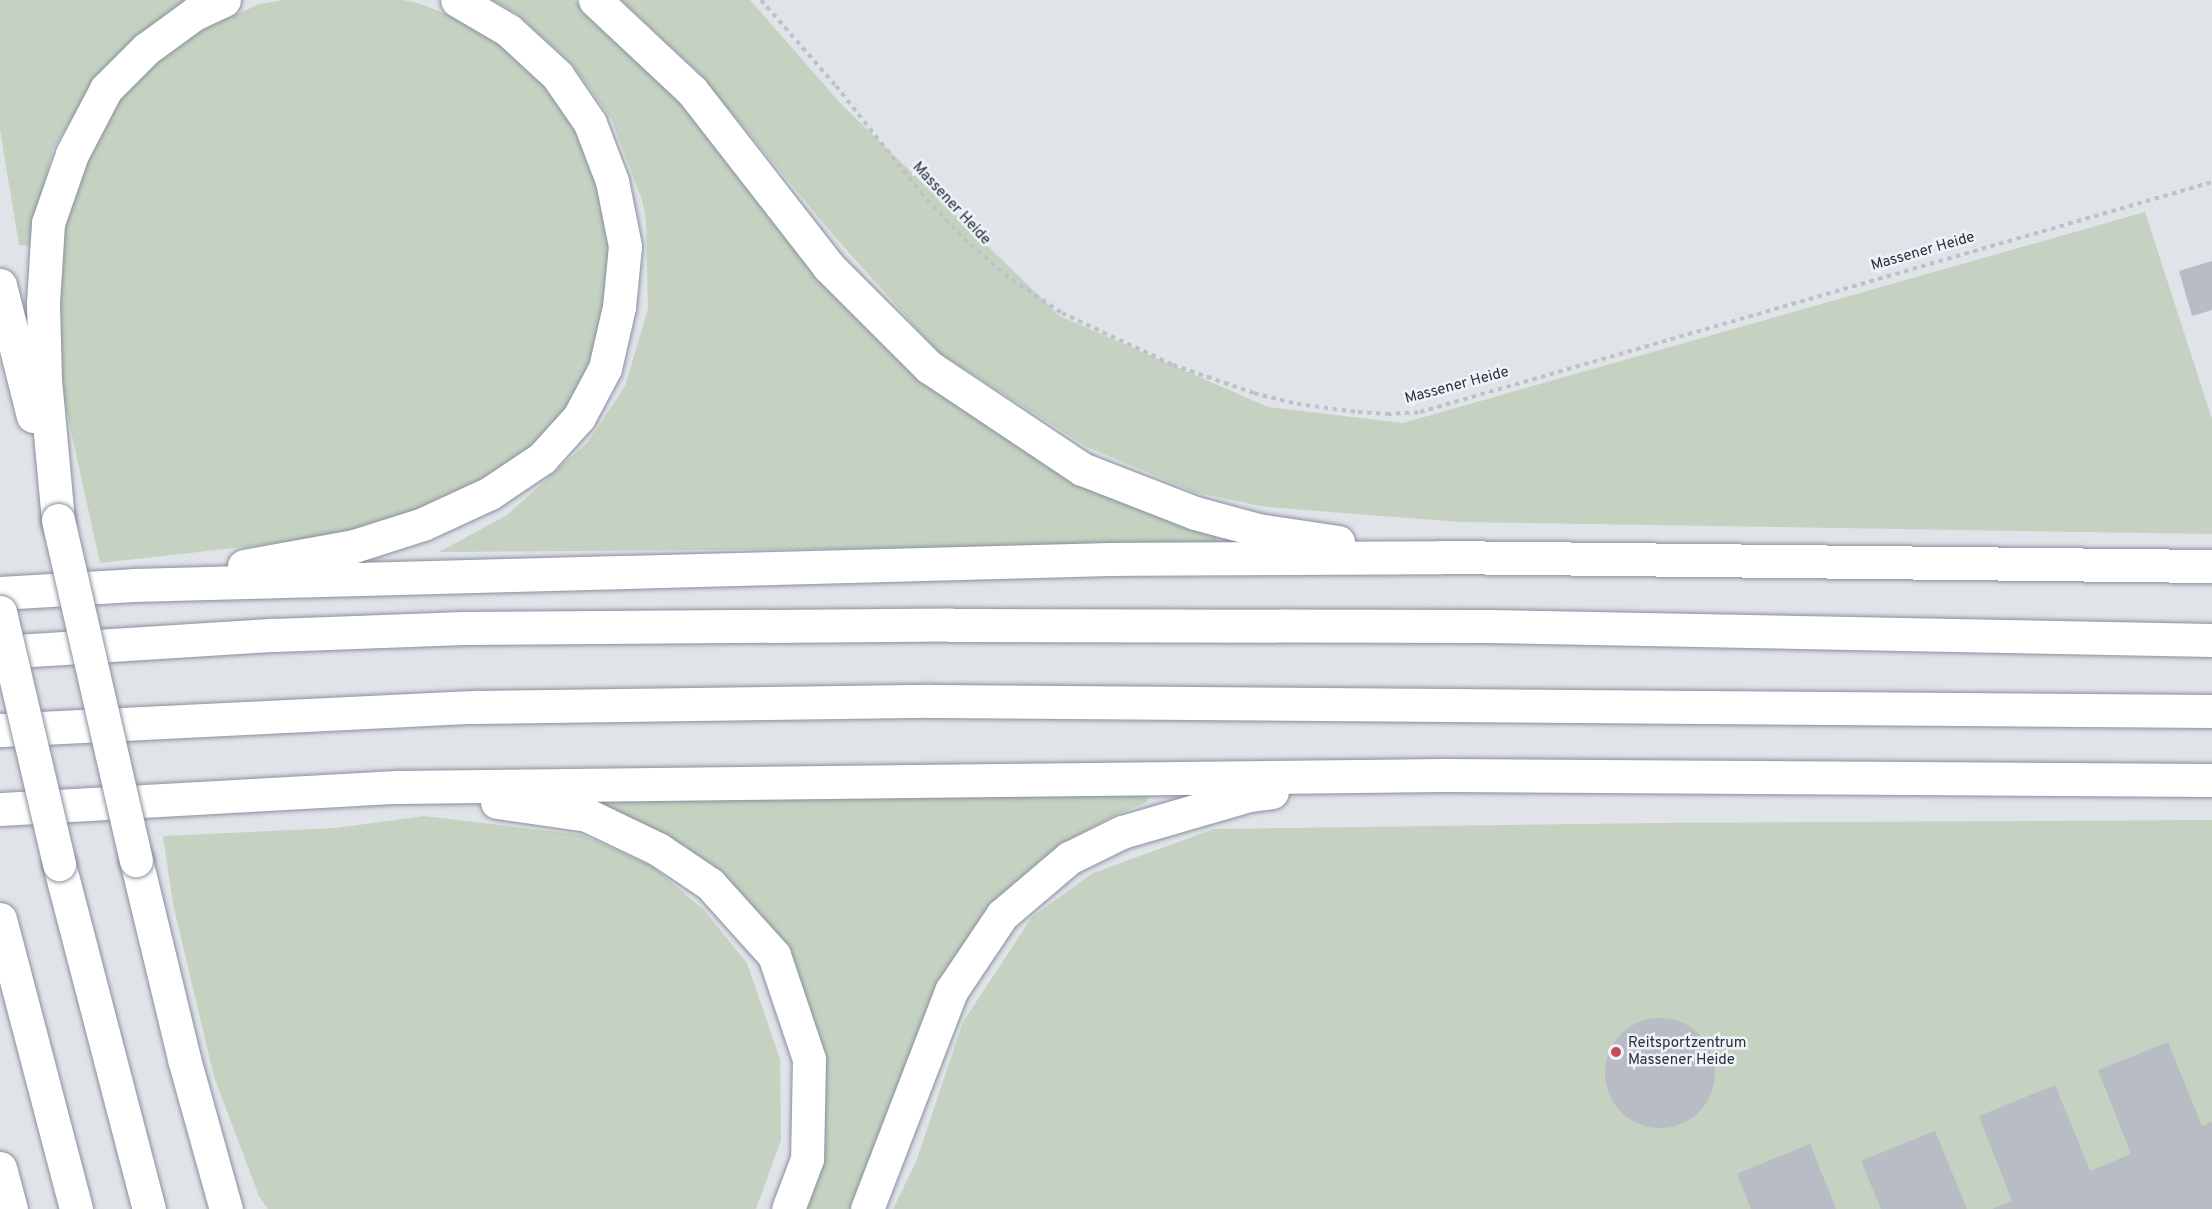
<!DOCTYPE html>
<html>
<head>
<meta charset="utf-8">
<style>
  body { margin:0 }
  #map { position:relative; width:2212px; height:1209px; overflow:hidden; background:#e0e3e8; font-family:Overpass,sans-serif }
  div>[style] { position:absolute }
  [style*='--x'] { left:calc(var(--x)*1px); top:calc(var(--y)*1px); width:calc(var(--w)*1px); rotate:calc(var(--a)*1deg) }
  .green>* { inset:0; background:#c5d2c1 }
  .building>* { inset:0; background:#b7bcc5 }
  .round { border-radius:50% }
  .path>* { height:4px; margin-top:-2px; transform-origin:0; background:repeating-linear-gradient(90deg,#bec1c7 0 4.5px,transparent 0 9px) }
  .roads { filter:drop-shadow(0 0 2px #88909e) drop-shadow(0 0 2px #88909e) }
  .highway>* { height:33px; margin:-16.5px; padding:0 16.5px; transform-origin:16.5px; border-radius:16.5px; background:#fff }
  .bridges { filter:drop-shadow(0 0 2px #88909e) drop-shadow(0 0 2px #88909e) }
  .highway-bridge>* { height:33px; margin:-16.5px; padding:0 16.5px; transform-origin:16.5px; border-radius:16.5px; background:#fff }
  .dots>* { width:16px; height:16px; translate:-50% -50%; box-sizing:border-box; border:3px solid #eff2f6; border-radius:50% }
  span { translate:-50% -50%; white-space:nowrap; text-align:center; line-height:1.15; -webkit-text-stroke:5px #eff2f6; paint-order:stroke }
  .street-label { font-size:15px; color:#29303f }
  .poi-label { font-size:15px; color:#29303f }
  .left { translate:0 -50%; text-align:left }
</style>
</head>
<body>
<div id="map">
  <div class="green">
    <i style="clip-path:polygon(0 0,189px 0,134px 38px,95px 81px,53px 149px,29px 246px,19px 245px,0 130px)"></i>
    <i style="clip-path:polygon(284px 0,403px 0,418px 3px,459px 19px,503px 46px,546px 86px,577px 129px,601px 190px,612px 248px,608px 304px,594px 361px,569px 411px,535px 444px,490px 478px,422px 512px,351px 535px,100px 563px,62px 390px,58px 307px,63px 236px,82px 166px,114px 104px,154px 63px,204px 28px,260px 4px)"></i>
    <i style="clip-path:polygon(492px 0,574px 0,676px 96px,821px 283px,923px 381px,1215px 531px,1217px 546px,439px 552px,507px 515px,588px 442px,625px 386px,648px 309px,646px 220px,642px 200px,611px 118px,571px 63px,516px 13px)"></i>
    <i style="clip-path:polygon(621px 0,750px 0,842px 105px,1060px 316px,1268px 407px,1403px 423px,2145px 212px,2212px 419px,2212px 534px,1460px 522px,1266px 507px,1194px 492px,1087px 447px,938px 352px,835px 237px,699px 73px)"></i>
    <i style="clip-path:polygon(1148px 792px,1147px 802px,1115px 815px,1059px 846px,993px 904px,852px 1209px,801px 1209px,817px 1164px,782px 948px,573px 796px,722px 800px)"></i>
    <i style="clip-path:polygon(424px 816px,582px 835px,652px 866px,703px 909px,747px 963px,780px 1059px,781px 1140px,756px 1209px,268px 1209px,259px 1196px,214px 1077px,173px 904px,163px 836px,336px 828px)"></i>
    <i style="clip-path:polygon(2212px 820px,2212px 1209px,893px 1209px,916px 1162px,963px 1022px,1032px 917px,1093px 873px,1214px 829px,1655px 823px)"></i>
  </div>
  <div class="building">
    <i style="clip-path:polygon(2212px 261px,2212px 310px,2192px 316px,2179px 271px)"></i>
    <i class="round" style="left:1605px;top:1018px;width:110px;height:110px"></i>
    <i style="clip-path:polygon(2168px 1042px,2202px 1126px,2212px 1122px,2212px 1209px,1992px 1209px,2012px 1201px,1979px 1116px,2055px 1085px,2090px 1171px,2131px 1154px,2098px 1070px)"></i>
    <i style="clip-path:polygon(1935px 1131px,1967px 1209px,1881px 1209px,1861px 1161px)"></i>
    <i style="clip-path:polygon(1810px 1144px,1836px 1209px,1751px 1209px,1737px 1174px)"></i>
  </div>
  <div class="path">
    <i style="--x:761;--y:0;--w:114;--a:48.9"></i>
    <i style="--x:836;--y:86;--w:137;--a:51.5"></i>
    <i style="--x:921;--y:193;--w:63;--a:46.9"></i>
    <i style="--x:964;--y:239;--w:63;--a:40.5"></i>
    <i style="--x:1012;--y:280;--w:60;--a:33.4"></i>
    <i style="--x:1062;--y:313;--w:123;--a:25.1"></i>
    <i style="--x:1173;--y:365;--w:86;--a:19.1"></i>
    <i style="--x:1254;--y:393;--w:44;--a:14.3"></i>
    <i style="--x:1297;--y:404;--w:62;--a:7.5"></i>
    <i style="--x:1358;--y:412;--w:29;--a:4"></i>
    <i style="--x:1387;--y:414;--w:33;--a:-3"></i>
    <i style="--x:1420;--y:412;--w:825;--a:-16.19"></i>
  </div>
  <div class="roads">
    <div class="highway">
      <i style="--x:595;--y:0;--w:133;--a:43.2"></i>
      <i style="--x:692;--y:91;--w:222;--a:52.1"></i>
      <i style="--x:828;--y:266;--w:143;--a:45"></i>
      <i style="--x:929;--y:367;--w:184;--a:33.7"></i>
      <i style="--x:1082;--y:469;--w:121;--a:21.3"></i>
      <i style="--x:1195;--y:513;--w:65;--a:15.1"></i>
      <i style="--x:1258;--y:530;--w:81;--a:8.5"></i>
      <i style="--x:0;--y:285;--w:135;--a:75.9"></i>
      <i style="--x:58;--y:520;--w:141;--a:-95.3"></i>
      <i style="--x:45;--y:380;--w:77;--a:-91.5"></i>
      <i style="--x:43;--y:303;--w:80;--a:-86.4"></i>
      <i style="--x:48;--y:223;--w:73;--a:-70.8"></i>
      <i style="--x:72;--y:154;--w:73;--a:-62.4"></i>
      <i style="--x:106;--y:89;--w:57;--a:-45"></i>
      <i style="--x:146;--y:49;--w:59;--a:-36.1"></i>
      <i style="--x:194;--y:14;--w:33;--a:-25"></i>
      <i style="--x:244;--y:566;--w:112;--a:-10.3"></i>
      <i style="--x:354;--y:546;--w:72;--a:-17.7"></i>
      <i style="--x:423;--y:524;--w:74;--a:-24.8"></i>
      <i style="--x:490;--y:493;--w:63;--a:-33.9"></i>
      <i style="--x:542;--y:458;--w:55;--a:-47.9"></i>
      <i style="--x:579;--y:417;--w:55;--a:-62"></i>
      <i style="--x:605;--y:368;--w:63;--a:-77.1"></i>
      <i style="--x:619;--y:307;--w:61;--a:-84.4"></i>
      <i style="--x:625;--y:246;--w:66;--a:-101.3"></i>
      <i style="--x:612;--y:181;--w:62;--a:-110.8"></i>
      <i style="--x:590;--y:123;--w:58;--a:-124.5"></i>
      <i style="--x:557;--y:75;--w:67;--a:-137.4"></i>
      <i style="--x:508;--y:30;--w:59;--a:-149.5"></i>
      <i style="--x:0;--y:593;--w:133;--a:-3.4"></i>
      <i style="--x:133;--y:585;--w:977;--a:-1.52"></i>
      <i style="--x:1110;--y:559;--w:331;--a:-0.3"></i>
      <i style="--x:1441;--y:557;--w:771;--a:0.67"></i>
      <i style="--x:0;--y:652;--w:275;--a:-3.6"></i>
      <i style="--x:274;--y:635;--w:190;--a:-2.1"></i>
      <i style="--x:464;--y:628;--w:487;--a:-0.4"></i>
      <i style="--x:951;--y:625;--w:538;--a:0.11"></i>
      <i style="--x:1489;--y:626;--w:723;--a:1.11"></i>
      <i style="--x:0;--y:730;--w:477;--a:-2.8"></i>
      <i style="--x:476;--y:707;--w:455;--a:-0.8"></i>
      <i style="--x:931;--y:701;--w:1281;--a:0.45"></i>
      <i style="--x:497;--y:802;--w:91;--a:8.2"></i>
      <i style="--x:587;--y:815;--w:79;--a:25.6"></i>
      <i style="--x:658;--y:849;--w:63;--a:33.9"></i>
      <i style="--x:710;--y:884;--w:96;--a:48"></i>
      <i style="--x:774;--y:955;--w:110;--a:71.4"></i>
      <i style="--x:809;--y:1059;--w:100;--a:91.1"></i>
      <i style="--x:807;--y:1159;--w:53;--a:110.8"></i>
      <i style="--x:0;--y:809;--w:398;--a:-3.2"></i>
      <i style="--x:397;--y:787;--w:1047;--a:-0.66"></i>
      <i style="--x:1444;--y:775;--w:768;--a:0.37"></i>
      <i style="--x:136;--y:860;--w:205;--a:76.4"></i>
      <i style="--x:184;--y:1059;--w:156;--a:74.4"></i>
      <i style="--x:59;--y:864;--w:357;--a:75.4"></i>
      <i style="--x:0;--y:919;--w:300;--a:75.3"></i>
      <i style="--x:0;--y:1168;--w:42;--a:75"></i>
      <i style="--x:867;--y:1209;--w:234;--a:-68.9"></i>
      <i style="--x:951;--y:991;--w:92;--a:-56.1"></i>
      <i style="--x:1002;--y:915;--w:88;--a:-40.4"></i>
      <i style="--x:1069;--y:858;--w:59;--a:-26.1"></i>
      <i style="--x:1122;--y:832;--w:132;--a:-16.2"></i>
      <i style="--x:1249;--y:795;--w:23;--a:-7"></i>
    </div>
  </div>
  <div class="bridges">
    <div class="highway-bridge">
      <i style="--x:58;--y:520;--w:349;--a:77.1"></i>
      <i style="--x:0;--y:612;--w:259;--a:76.8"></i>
    </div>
  </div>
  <div class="dots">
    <i style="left:1616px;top:1052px;background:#c94958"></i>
  </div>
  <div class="street-label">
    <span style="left:951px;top:204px;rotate:47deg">Massener Heide</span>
    <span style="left:1923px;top:252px;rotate:-16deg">Massener Heide</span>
    <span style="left:1457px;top:386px;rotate:-15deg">Massener Heide</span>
  </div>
  <div class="poi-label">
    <span class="left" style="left:1628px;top:1052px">Reitsportzentrum<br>Massener Heide</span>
  </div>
</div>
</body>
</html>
